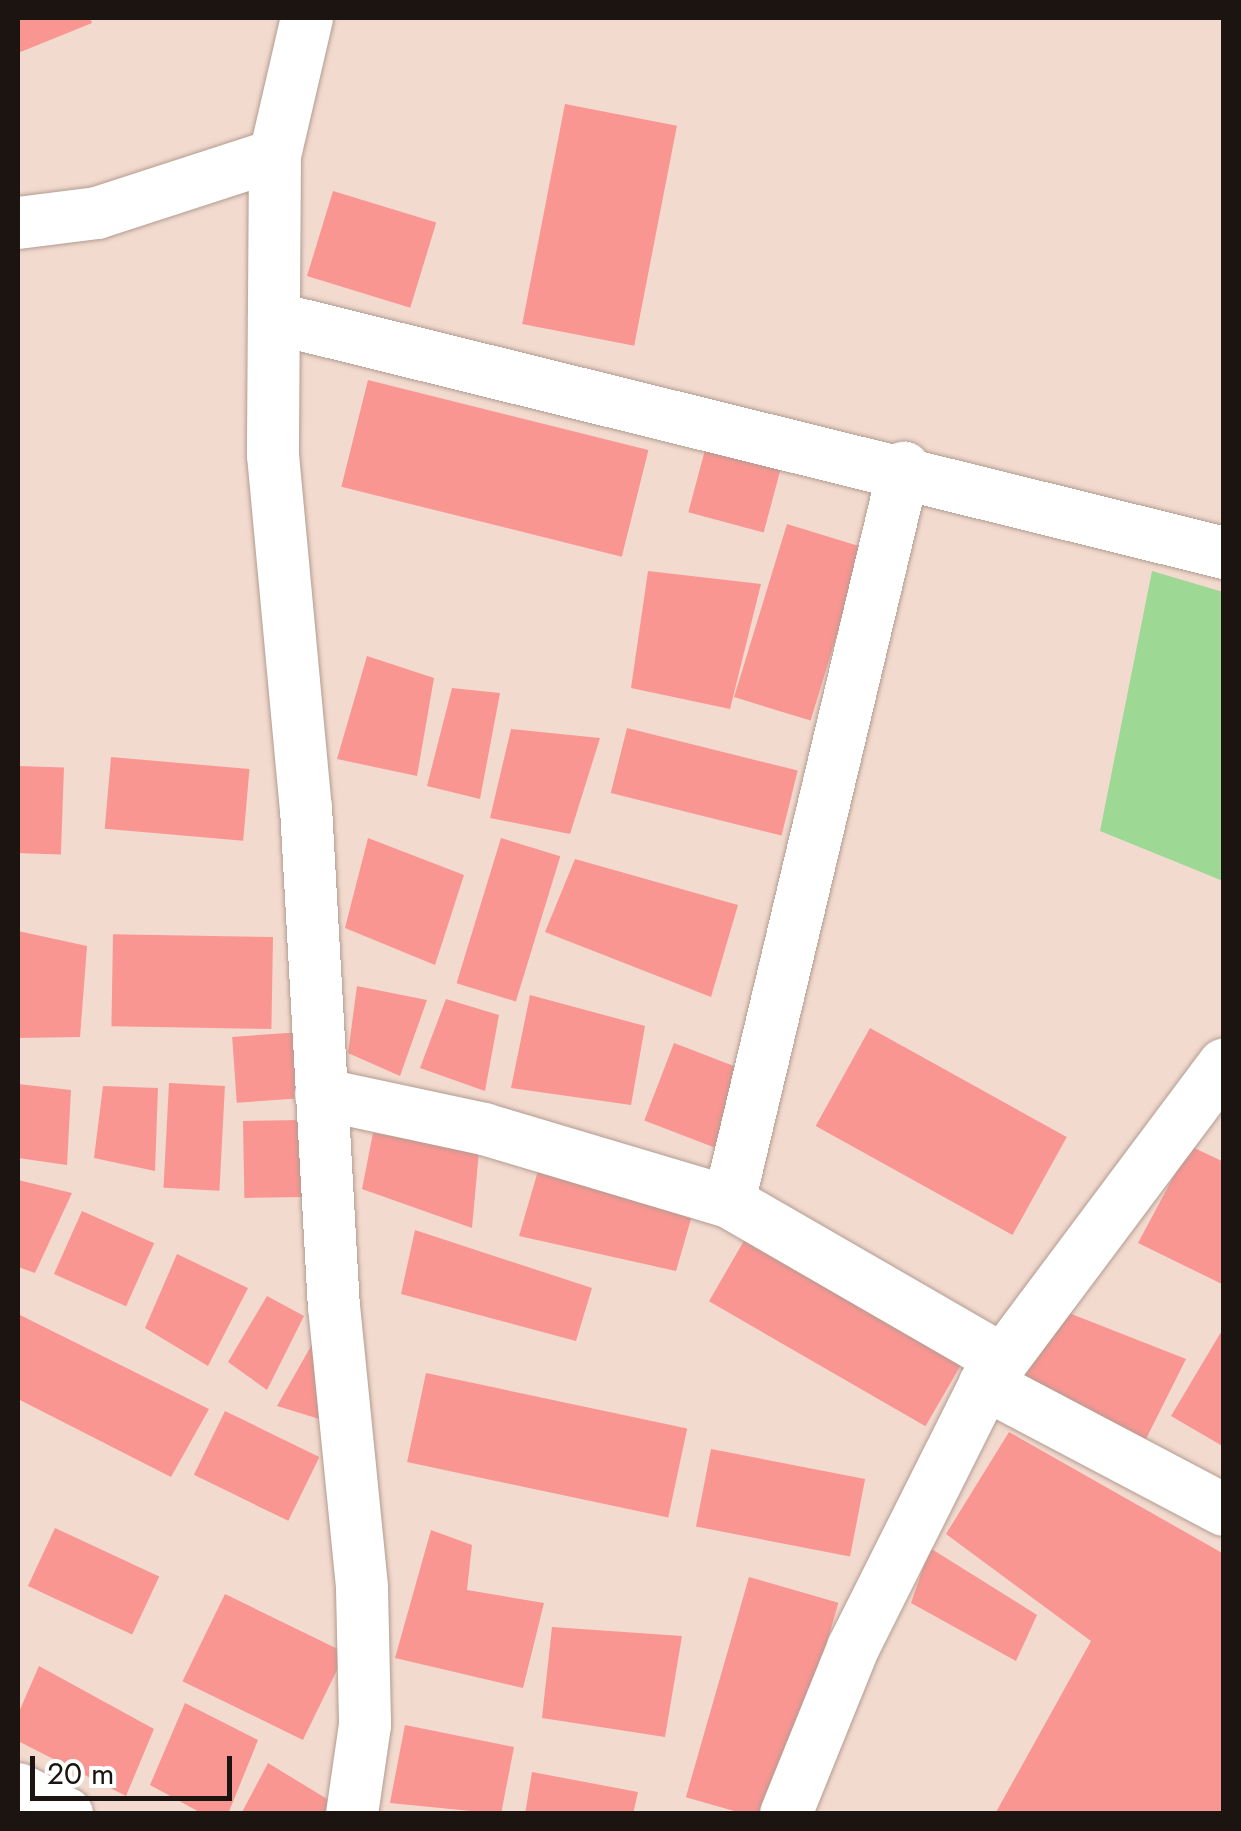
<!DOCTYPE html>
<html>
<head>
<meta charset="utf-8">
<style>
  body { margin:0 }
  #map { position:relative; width:1241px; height:1831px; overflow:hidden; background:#f3dacf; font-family:Jost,sans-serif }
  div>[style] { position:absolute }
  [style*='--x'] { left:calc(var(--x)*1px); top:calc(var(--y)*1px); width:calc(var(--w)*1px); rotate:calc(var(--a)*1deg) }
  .green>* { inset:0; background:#9dd995 }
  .building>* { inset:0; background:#f99692; transform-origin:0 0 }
  .roads { filter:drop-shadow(0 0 2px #b29c91) drop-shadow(0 0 2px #b29c91) }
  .minor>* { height:52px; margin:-26px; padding:0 26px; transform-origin:26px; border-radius:26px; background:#fff }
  span { translate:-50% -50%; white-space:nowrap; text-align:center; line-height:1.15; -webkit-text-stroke:10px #fff; paint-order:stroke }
  .frame { position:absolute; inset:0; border:20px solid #1c1410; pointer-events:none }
  .scale { position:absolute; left:30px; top:1756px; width:202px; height:45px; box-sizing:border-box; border:5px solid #1c1410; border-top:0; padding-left:12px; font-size:30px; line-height:35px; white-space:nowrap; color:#1c1410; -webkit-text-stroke:8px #fff; paint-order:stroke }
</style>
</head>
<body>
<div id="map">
  <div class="green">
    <i style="clip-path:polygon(1152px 571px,1223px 592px,1223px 881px,1100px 831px)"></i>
  </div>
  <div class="building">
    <i style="clip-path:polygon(18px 18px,90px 18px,92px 23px,18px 53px)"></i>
    <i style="left:565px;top:104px;width:114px;height:224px;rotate:11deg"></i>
    <i style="left:333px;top:191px;width:108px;height:89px;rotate:17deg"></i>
    <i style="left:368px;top:380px;width:289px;height:110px;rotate:14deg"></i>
    <i style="left:709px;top:435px;width:78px;height:80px;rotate:15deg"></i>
    <i style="left:787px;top:524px;width:80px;height:181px;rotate:17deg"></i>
    <i style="clip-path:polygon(648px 571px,761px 584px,730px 709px,631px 688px)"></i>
    <i style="clip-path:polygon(367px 656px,434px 678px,417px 776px,337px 759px)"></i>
    <i style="clip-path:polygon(452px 688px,500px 693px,480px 799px,427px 786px)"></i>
    <i style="left:627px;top:728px;width:176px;height:67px;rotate:14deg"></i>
    <i style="clip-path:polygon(511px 729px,600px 738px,570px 834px,490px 818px)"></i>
    <i style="left:111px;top:757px;width:139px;height:72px;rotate:5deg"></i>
    <i style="left:18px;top:766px;width:46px;height:87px;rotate:2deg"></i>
    <i style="clip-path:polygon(368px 838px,464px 875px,435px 965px,345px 928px)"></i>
    <i style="left:501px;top:838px;width:62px;height:152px;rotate:17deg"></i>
    <i style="clip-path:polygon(575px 859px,738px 905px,711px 997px,545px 932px)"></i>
    <i style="clip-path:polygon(18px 931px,87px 946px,80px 1037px,18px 1038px)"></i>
    <i style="left:273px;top:937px;width:92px;height:160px;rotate:91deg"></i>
    <i style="clip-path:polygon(357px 986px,427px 1000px,400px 1076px,348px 1053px)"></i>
    <i style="clip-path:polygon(530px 995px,645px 1026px,631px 1105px,511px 1088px)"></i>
    <i style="clip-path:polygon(446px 999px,499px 1015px,485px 1091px,420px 1068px)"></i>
    <i style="left:870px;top:1028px;width:225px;height:112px;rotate:29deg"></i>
    <i style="left:302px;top:1032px;width:66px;height:70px;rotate:86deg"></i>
    <i style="left:674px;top:1043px;width:78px;height:83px;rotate:21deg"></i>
    <i style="left:169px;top:1083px;width:56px;height:105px;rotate:3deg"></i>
    <i style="clip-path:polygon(18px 1084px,71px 1090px,67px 1165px,18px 1158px)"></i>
    <i style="clip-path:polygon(103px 1086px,158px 1088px,155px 1171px,94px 1158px)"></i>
    <i style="left:302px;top:1120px;width:77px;height:59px;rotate:89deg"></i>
    <i style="clip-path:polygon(373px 1133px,479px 1151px,472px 1228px,362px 1189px)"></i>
    <i style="clip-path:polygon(1190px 1146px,1224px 1162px,1224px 1285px,1138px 1243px)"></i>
    <i style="clip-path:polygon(540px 1164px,693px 1212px,676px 1271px,519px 1236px)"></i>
    <i style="clip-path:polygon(18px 1180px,72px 1193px,35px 1273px,18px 1267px)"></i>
    <i style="left:82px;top:1211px;width:79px;height:69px;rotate:24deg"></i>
    <i style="clip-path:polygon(415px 1230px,592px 1288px,576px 1341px,401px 1294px)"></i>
    <i style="left:749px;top:1232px;width:250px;height:80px;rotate:30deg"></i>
    <i style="clip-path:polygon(177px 1254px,248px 1288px,208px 1366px,145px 1328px)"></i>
    <i style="clip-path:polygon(267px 1296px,304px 1316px,267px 1390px,228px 1362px)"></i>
    <i style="clip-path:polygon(1069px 1313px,1186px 1359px,1145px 1441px,1023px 1375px)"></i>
    <i style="clip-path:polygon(18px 1314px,209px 1409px,171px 1477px,18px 1399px)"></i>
    <i style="clip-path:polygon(323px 1325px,339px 1425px,277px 1406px)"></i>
    <i style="clip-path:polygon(1224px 1327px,1224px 1447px,1171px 1416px)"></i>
    <i style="left:426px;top:1373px;width:267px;height:91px;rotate:12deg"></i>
    <i style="left:225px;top:1411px;width:105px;height:71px;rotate:26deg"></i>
    <i style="clip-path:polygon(1009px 1432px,1224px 1554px,1224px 1814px,995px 1814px,1091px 1641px,946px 1534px)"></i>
    <i style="left:711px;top:1449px;width:157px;height:79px;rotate:11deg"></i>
    <i style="left:55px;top:1528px;width:115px;height:64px;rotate:25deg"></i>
    <i style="clip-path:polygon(431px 1530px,472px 1545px,467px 1590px,544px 1603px,523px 1688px,395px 1658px)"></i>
    <i style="clip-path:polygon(930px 1548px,1037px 1615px,1016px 1661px,911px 1603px)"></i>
    <i style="left:749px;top:1577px;width:93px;height:229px;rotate:16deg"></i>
    <i style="left:225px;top:1594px;width:134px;height:97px;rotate:26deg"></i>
    <i style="clip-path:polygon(552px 1627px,682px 1636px,665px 1737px,542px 1718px)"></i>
    <i style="clip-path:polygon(39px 1666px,154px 1729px,126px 1796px,18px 1741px,18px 1714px)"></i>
    <i style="clip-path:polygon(185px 1703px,258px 1740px,228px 1814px,203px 1814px,150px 1785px)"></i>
    <i style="clip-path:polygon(405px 1725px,514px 1747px,501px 1814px,390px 1803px)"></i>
    <i style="clip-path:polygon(268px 1763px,332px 1802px,327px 1814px,241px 1814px)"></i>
    <i style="clip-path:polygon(532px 1772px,638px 1792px,633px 1814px,525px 1814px)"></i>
  </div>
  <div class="roads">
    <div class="minor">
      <i style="--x:307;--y:18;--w:141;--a:103.1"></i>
      <i style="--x:275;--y:155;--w:300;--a:90.4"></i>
      <i style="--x:273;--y:455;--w:355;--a:84.7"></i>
      <i style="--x:306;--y:808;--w:499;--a:86.8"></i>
      <i style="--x:334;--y:1306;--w:284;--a:84.3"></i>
      <i style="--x:362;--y:1589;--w:136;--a:88.7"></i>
      <i style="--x:365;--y:1725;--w:90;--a:98.3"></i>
      <i style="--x:18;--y:223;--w:80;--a:-7.2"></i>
      <i style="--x:97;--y:213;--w:187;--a:-18"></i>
      <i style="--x:274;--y:318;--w:979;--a:13.89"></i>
      <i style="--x:321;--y:1094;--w:167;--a:12.1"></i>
      <i style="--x:484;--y:1129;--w:256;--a:16.6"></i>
      <i style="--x:729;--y:1202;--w:314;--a:30"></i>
      <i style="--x:729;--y:1202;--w:755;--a:-76.59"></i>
      <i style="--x:985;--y:1384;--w:270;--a:27.8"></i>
      <i style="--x:18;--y:1789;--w:55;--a:27"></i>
      <i style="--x:786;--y:1814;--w:179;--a:-68"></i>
      <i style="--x:853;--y:1648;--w:295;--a:-63.4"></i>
      <i style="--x:985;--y:1384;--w:399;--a:-53.2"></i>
    </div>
  </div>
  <div class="frame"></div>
  <div class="scale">20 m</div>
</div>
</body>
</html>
